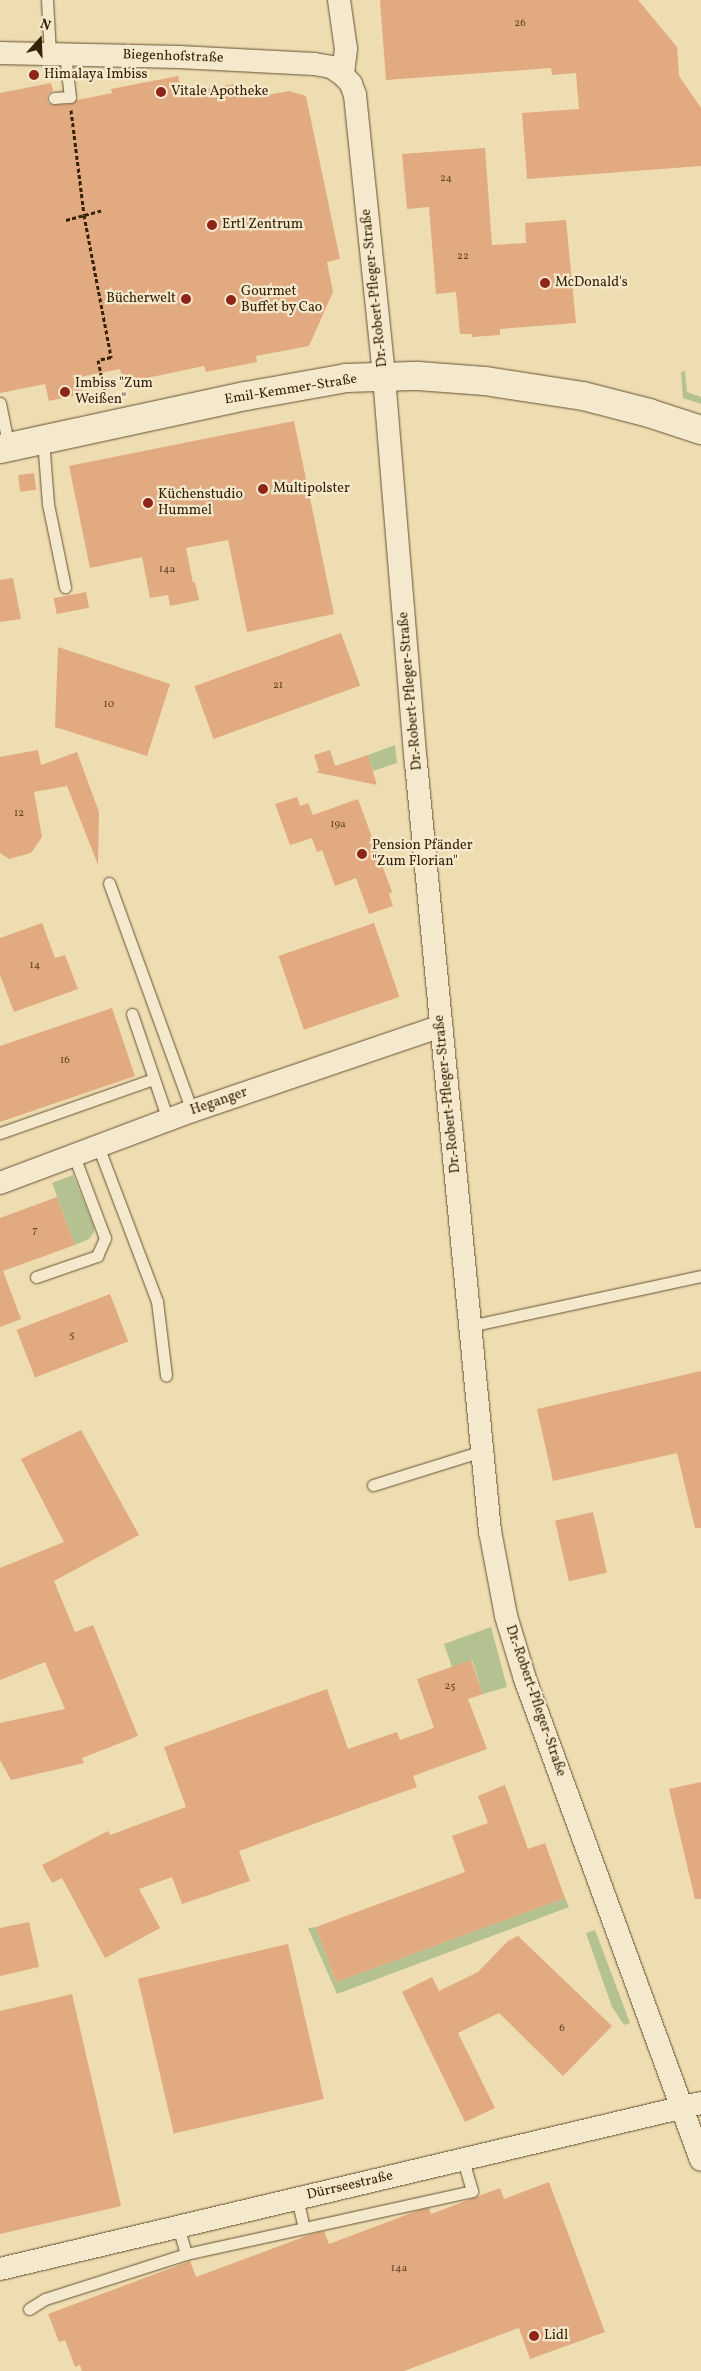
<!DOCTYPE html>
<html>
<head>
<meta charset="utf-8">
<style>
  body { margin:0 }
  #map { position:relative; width:701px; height:2371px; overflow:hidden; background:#efddb2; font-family:Vollkorn,serif }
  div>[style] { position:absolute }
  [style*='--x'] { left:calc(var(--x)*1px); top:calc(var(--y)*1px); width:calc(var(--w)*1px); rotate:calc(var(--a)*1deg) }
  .green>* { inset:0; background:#b3c290 }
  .building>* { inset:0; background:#e1aa80; transform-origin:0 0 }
  .path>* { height:3px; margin-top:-1.5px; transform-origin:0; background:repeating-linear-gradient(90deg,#362206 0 4px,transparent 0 6.5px) }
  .roads { filter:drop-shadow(0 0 1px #645131) drop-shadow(0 0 1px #645131) }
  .lane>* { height:11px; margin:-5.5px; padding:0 5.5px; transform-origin:5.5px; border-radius:5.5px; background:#f5e9cd }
  .street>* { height:22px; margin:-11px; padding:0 11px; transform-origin:11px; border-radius:11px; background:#f5e9cd }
  .secondary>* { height:28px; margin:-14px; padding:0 14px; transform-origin:14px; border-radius:14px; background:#f5e9cd }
  .dots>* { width:14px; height:14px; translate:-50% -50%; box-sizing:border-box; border:2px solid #f5e9cd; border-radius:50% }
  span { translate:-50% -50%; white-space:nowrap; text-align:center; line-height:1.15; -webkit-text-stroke:4.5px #f5e9cd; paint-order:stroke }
  .number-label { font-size:11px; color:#614424 }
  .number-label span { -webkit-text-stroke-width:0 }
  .street-label { font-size:14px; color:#362206 }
  .poi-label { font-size:14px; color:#362206 }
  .left { translate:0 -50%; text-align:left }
  .right { translate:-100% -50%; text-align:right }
  .north { position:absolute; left:15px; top:15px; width:50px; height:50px; -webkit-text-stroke:4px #f5e9cd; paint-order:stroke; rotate:20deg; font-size:14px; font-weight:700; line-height:20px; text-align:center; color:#362206 }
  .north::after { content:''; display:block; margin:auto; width:18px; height:22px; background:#362206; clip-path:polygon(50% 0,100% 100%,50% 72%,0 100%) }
</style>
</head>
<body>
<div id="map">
  <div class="green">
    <i style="clip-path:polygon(685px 371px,687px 392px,701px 397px,701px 404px,683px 398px,681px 372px)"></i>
    <i style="clip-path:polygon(395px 745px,397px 763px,373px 771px,368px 755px)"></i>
    <i style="clip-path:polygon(73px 1175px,94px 1227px,94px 1232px,89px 1239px,75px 1245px,52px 1183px)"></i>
    <i style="clip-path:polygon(491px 1627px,507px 1687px,483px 1694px,472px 1660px,452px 1667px,444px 1644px)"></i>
    <i style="clip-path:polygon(565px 1898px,569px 1907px,337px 1994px,308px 1928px,316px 1927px,336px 1982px)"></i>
    <i style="clip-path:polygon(595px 1930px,630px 2023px,624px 2025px,612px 2007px,586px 1933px)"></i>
  </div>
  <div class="building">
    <i style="clip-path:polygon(380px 0,638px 0,677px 47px,679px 76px,701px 108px,701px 166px,527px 179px,522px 113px,579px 109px,576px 73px,552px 75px,551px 68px,386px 80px)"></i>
    <i style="clip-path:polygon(178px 76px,182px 94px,233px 84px,251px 98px,289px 91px,306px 96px,340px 259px,327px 262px,333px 292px,309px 346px,256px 356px,257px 362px,206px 372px,204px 366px,123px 383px,120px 369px,80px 377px,83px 394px,49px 401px,45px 384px,0 393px,0 93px,51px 83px,53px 91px,47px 95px,48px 103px,54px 105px,70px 104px,77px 100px,112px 93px,111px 89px)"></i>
    <i style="clip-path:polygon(485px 148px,492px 245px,526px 243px,525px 223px,566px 220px,576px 323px,500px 329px,500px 335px,472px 337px,472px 334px,460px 334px,456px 292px,436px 294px,429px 207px,407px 209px,402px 154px)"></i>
    <i style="clip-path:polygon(294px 421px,334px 614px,247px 632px,228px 540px,186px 548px,193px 583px,195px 582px,199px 600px,170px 606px,168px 595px,150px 598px,142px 557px,90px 568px,69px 466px)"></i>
    <i style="left:34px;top:473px;width:17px;height:16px;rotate:83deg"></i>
    <i style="clip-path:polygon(13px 578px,21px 619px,0 622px,0 580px)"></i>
    <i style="left:86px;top:592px;width:16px;height:33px;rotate:79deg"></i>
    <i style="left:341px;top:633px;width:56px;height:156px;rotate:70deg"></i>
    <i style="clip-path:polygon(58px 647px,170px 684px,147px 756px,55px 727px)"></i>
    <i style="clip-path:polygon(38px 750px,41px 765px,77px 752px,99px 812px,98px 865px,67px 786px,34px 792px,42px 837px,31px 853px,9px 859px,0 853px,0 757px)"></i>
    <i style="clip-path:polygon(330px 750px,335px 766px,368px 755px,377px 785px,315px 772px,319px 771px,314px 755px)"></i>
    <i style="clip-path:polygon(297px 797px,300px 806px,308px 803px,313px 815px,358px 799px,392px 892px,389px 894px,393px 906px,369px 914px,356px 878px,335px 886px,322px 850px,317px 852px,312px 838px,290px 845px,275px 804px)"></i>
    <i style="clip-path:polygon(42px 923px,55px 958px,65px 955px,78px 989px,14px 1012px,0 975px,0 938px)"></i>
    <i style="left:374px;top:923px;width:78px;height:101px;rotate:71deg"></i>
    <i style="clip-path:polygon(112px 1008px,135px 1076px,0 1122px,0 1046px)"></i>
    <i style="clip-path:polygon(57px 1197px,75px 1245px,3px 1271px,21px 1319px,0 1327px,0 1218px)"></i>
    <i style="left:110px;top:1294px;width:51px;height:100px;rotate:69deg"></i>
    <i style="clip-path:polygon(701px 1371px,701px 1528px,695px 1528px,677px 1453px,553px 1481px,537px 1409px)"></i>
    <i style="clip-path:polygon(81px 1430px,139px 1535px,54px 1581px,75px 1632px,93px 1625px,138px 1736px,82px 1758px,84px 1763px,11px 1780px,0 1760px,0 1723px,65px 1709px,45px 1662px,0 1680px,0 1568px,64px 1542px,21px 1459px)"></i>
    <i style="left:593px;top:1512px;width:62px;height:39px;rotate:77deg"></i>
    <i style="clip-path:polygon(471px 1660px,483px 1694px,468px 1699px,487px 1749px,413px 1776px,417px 1787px,239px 1851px,250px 1881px,182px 1904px,172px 1877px,139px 1889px,160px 1928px,105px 1958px,62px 1878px,52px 1883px,42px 1865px,108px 1831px,110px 1835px,186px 1807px,164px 1747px,327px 1689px,348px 1749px,397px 1732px,400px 1740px,434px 1728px,417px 1679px)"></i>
    <i style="clip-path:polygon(701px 1782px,701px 1899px,695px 1899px,669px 1789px)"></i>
    <i style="clip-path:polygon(505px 1785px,528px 1849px,545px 1843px,565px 1898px,336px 1982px,316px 1927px,465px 1872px,452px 1836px,488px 1823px,478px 1796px)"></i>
    <i style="clip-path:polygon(29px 1922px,39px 1967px,0 1976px,0 1928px)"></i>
    <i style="clip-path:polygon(518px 1936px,612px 2026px,563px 2076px,499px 2013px,458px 2033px,495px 2108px,465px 2122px,402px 1992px,432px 1977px,439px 1991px,478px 1972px,508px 1941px)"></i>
    <i style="left:288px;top:1944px;width:159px;height:154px;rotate:77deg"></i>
    <i style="clip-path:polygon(72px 1994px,121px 2206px,0 2234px,0 2011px)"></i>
    <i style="clip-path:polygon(549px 2182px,605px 2332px,530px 2359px,519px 2328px,404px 2371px,82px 2371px,80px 2365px,75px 2367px,65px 2340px,59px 2342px,48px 2314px,190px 2261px,196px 2277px,309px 2235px,324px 2231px,329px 2244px,419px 2210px,429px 2208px,431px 2214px,500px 2188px,504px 2199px)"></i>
  </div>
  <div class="path">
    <i style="--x:71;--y:110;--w:106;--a:82.9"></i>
    <i style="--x:84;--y:215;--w:145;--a:79.2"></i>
    <i style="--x:111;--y:357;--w:13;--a:167"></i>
    <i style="--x:98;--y:360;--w:43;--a:77.9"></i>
    <i style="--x:66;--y:220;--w:38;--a:-15"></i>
  </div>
  <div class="roads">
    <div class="lane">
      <i style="--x:47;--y:0;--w:54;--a:86.8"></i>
      <i style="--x:54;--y:98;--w:16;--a:-4"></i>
      <i style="--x:70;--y:97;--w:43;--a:-96.6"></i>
      <i style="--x:0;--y:403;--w:46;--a:78.7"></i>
      <i style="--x:43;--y:440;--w:64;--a:85.5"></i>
      <i style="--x:48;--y:504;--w:85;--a:78.4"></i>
      <i style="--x:109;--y:883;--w:243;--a:70"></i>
      <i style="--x:132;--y:1014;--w:112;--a:71.2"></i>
      <i style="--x:0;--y:1133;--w:162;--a:-19.4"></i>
      <i style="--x:98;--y:1146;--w:166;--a:69.2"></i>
      <i style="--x:157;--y:1301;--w:75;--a:83.1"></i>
      <i style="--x:36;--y:1277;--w:65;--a:-19"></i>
      <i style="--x:97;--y:1256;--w:20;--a:-66"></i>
      <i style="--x:105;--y:1238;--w:88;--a:-110.7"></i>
      <i style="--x:470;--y:1326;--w:236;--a:-12.2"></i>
      <i style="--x:373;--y:1485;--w:114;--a:-17.3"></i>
      <i style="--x:297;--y:2198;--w:31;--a:77"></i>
      <i style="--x:178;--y:2226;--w:29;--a:74"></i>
      <i style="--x:29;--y:2309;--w:19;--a:-32"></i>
      <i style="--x:45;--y:2299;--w:148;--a:-17.7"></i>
      <i style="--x:186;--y:2254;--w:293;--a:-12.4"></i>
      <i style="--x:472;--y:2191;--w:33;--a:-106"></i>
    </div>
    <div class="street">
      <i style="--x:339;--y:0;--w:49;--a:81.9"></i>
      <i style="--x:346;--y:49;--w:26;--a:97"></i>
      <i style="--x:0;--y:53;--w:179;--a:1.3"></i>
      <i style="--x:179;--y:57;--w:135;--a:3"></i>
      <i style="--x:314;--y:64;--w:17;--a:10"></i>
      <i style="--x:331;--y:67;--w:14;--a:34"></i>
      <i style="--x:343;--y:75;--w:12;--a:48"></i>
      <i style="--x:351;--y:84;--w:12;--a:70"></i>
      <i style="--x:355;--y:95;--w:283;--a:84.1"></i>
      <i style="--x:384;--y:377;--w:387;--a:85.3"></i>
      <i style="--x:416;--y:763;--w:772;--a:84.5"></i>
      <i style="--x:490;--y:1531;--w:86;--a:79.3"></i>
      <i style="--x:506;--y:1616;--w:66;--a:73.2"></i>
      <i style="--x:525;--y:1679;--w:512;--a:69.9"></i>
      <i style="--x:0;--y:1183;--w:205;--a:-20.6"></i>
      <i style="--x:192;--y:1111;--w:263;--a:-18.8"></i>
      <i style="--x:0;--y:2269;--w:720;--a:-13.32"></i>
    </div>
    <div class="secondary">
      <i style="--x:0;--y:449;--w:252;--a:-12.2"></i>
      <i style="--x:246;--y:396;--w:102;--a:-10.2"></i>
      <i style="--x:346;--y:378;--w:38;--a:-2"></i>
      <i style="--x:384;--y:377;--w:34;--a:-2"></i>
      <i style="--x:418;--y:376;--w:67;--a:4.3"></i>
      <i style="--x:485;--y:381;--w:99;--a:8.7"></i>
      <i style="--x:583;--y:396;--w:68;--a:14.4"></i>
      <i style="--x:649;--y:413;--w:55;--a:18.1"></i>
    </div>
  </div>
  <div class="dots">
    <i style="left:34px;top:75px;background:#8f2418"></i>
    <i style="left:161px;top:92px;background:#8f2418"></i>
    <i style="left:212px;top:225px;background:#8f2418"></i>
    <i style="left:545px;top:283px;background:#8f2418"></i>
    <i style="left:186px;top:299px;background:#8f2418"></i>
    <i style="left:231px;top:300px;background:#8f2418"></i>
    <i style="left:65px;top:392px;background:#8f2418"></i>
    <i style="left:263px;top:489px;background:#8f2418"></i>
    <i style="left:148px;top:503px;background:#8f2418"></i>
    <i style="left:362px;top:854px;background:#8f2418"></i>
    <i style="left:534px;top:2336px;background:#8f2418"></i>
  </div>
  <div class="number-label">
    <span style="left:520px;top:24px">26</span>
    <span style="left:446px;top:179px">24</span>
    <span style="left:463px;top:257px">22</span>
    <span style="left:167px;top:570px">14a</span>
    <span style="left:278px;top:686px">21</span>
    <span style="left:109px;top:705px">10</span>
    <span style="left:19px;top:814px">12</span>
    <span style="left:338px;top:825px">19a</span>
    <span style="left:35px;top:966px">14</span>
    <span style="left:65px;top:1061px">16</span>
    <span style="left:35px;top:1231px">7</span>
    <span style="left:72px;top:1336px">5</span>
    <span style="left:450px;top:1687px">25</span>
    <span style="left:562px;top:2029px">6</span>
    <span style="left:399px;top:2269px">14a</span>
  </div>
  <div class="street-label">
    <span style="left:173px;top:57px;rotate:2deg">Biegenhofstraße</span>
    <span style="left:375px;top:288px;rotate:-96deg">Dr.-Robert-Pfleger-Straße</span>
    <span style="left:291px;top:390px;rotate:-9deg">Emil-Kemmer-Straße</span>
    <span style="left:411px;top:691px;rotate:-95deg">Dr.-Robert-Pfleger-Straße</span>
    <span style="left:448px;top:1094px;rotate:-96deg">Dr.-Robert-Pfleger-Straße</span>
    <span style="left:219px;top:1102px;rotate:-19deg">Heganger</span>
    <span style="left:535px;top:1701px;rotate:71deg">Dr.-Robert-Pfleger-Straße</span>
    <span style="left:350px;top:2186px;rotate:-13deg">Dürrseestraße</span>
  </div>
  <div class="poi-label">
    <span class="left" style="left:44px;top:75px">Himalaya Imbiss</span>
    <span class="left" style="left:171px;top:92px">Vitale Apotheke</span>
    <span class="left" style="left:222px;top:225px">Ertl Zentrum</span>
    <span class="left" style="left:555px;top:283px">McDonald's</span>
    <span class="left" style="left:241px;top:300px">Gourmet<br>Buffet by Cao</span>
    <span class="right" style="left:176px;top:299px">Bücherwelt</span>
    <span class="left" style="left:75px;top:392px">Imbiss "Zum<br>Weißen"</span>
    <span class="left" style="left:273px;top:489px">Multipolster</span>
    <span class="left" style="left:158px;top:503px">Küchenstudio<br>Hummel</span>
    <span class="left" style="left:372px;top:854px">Pension Pfänder<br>"Zum Florian"</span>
    <span class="left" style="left:544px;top:2336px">Lidl</span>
  </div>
  <div class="north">N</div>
</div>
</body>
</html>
